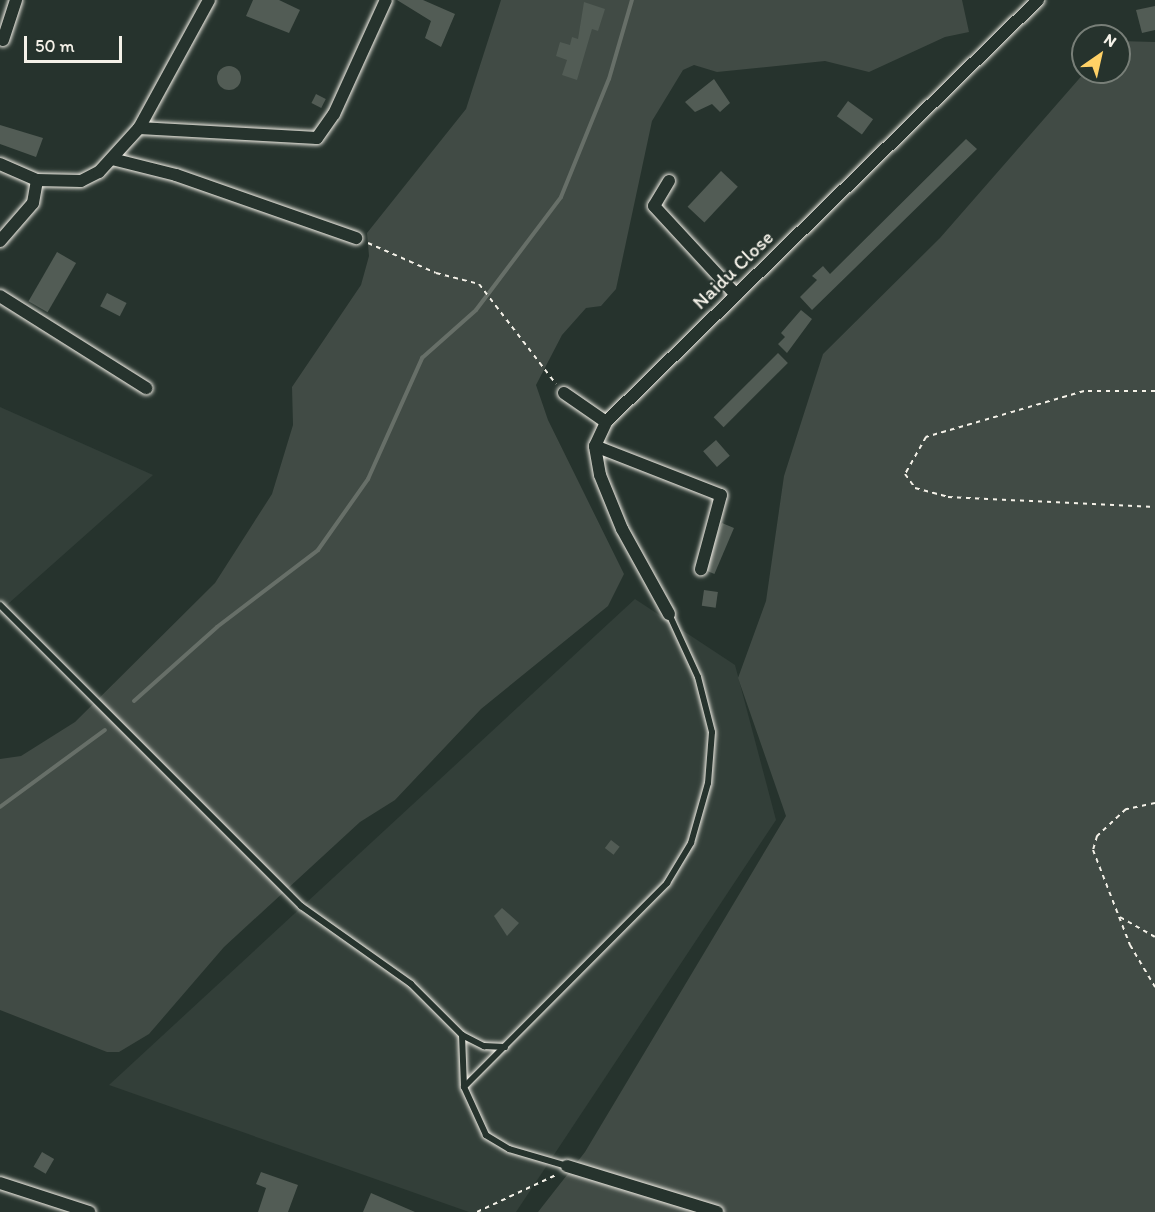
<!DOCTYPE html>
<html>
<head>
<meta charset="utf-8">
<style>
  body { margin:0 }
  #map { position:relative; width:1155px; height:1212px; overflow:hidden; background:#26332d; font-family:Itim,sans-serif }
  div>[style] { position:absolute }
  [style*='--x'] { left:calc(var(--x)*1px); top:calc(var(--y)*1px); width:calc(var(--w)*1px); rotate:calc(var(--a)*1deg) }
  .built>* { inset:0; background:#333f39 }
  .green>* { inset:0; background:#414b45 }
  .stream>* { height:4px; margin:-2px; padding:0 2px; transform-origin:2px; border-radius:2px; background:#676f68 }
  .building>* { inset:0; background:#525c55; transform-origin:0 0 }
  .round { border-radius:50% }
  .path>* { height:2px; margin-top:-1px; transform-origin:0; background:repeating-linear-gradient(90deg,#f4f1e8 0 4.5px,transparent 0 9px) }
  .roads { filter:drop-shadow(0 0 2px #f4f1e8) drop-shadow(0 0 2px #f4f1e8) }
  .lane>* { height:6px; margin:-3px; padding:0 3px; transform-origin:3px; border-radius:3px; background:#26332d }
  .street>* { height:12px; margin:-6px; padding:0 6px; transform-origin:6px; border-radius:6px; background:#26332d }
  span { translate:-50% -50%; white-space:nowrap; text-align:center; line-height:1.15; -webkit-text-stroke:5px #26332d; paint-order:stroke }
  .street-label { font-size:20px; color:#f4f1e8 }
  .north { position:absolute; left:1071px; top:24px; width:60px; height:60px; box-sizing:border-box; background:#26332d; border:2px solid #787f78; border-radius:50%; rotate:34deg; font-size:16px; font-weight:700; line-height:24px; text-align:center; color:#f4f1e8 }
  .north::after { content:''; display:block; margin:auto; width:21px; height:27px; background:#ffd166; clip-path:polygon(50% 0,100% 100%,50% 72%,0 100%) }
  .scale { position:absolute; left:24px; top:36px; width:98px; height:27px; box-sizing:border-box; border:3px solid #f4f1e8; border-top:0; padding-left:8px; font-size:18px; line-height:21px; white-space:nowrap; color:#f4f1e8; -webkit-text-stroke:4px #26332d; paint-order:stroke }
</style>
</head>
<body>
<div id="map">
  <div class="built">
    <i style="clip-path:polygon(0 407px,153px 475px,0 611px)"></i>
    <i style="clip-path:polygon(635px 599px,735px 665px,776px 820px,516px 1212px,469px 1212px,109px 1085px)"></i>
  </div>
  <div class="green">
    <i style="clip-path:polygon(501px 0,962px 0,969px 32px,945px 37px,869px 72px,825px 61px,717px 72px,694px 65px,683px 70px,652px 121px,616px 289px,601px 306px,586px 308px,562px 335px,536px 385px,548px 420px,624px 574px,608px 606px,481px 709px,395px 800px,360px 822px,224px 947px,149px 1034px,119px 1052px,107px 1052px,0 1010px,0 759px,21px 756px,75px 722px,215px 583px,272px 494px,293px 425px,292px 387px,361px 285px,369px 256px,367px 233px,466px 109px)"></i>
    <i style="clip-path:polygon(1119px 41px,1155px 42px,1155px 1212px,538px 1212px,585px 1152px,786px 816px,738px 678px,766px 601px,784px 476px,823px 354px,940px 238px,1085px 72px,1119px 72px)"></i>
  </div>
  <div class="stream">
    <i style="--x:134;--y:701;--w:111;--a:-41.7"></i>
    <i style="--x:217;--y:627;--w:127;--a:-37.3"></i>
    <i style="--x:318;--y:550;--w:87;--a:-54.8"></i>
    <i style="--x:368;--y:479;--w:133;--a:-65.9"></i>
    <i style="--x:422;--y:358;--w:72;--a:-41.6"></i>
    <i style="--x:476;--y:310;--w:141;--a:-53"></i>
    <i style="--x:561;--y:197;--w:127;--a:-67.9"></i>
    <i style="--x:609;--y:79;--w:82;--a:-73.8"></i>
    <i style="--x:0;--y:807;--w:130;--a:-36.3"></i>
  </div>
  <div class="building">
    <i style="clip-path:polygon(253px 0,279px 0,300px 10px,289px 33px,246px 16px)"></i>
    <i style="clip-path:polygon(397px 0,423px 0,455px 14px,441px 47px,425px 38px,431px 21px)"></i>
    <i style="clip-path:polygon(584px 2px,605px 9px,598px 31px,592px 29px,577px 80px,562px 75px,567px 60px,556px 56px,560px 42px,570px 45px,572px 37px,578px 39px)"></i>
    <i style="clip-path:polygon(1155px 6px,1155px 30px,1142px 33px,1136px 10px)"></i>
    <i class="round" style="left:217px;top:66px;width:24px;height:24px"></i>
    <i style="clip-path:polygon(714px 79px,730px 103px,720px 112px,712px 104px,695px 112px,685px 102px)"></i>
    <i style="left:316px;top:94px;width:11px;height:10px;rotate:27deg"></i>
    <i style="left:848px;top:101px;width:31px;height:19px;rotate:36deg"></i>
    <i style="clip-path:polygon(0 125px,43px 138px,36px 157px,0 144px)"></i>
    <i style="clip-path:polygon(966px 139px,977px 149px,812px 310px,800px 297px,817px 280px,812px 276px,823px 266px,830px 274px)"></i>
    <i style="left:721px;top:171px;width:23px;height:49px;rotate:43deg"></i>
    <i style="left:57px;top:252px;width:22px;height:57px;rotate:30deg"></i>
    <i style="left:107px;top:293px;width:22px;height:15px;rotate:27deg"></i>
    <i style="clip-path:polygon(801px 310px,812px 319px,787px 353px,778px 344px,785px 337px,781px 333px)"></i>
    <i style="left:778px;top:353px;width:14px;height:91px;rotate:45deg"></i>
    <i style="left:716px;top:440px;width:21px;height:17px;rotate:49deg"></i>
    <i style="left:722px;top:523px;width:13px;height:50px;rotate:23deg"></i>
    <i style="left:704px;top:590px;width:14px;height:16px;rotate:8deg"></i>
    <i style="left:611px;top:840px;width:11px;height:10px;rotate:38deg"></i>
    <i style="clip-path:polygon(502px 908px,519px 923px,507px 936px,494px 916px)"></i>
    <i style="left:42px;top:1152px;width:14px;height:17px;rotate:30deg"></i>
    <i style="clip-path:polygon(261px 1172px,298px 1185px,288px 1212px,258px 1212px,266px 1188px,256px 1184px)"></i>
    <i style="clip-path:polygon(371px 1193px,415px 1212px,363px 1212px)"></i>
  </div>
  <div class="path">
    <i style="--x:368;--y:243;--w:74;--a:23.8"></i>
    <i style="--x:436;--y:273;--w:44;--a:14.3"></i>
    <i style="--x:479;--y:284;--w:126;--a:52.4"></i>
    <i style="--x:1155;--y:391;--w:71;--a:180"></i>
    <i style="--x:1084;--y:391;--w:165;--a:163.8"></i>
    <i style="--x:926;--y:437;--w:43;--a:119.6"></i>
    <i style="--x:905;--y:474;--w:17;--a:54"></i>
    <i style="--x:915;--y:488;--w:34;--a:15"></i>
    <i style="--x:948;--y:497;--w:207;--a:2.8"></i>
    <i style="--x:1155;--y:803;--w:30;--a:168"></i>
    <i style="--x:1126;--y:809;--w:40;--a:137"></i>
    <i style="--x:1097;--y:836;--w:15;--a:106"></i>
    <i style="--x:1093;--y:850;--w:102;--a:68.7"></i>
    <i style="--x:1130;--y:945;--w:49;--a:59.2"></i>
    <i style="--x:1120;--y:917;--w:40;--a:29.7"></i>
    <i style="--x:477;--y:1212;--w:89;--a:-25.1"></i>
  </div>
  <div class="roads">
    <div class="lane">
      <i style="--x:0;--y:605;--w:426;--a:45"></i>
      <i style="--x:301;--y:906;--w:135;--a:35.3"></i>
      <i style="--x:411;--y:984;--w:72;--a:45"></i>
      <i style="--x:462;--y:1035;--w:25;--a:27"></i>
      <i style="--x:484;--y:1046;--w:21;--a:3"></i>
      <i style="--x:462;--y:1035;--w:51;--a:87.8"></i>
      <i style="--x:567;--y:1166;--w:60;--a:-163.7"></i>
      <i style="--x:509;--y:1149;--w:27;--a:-149"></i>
      <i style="--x:486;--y:1135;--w:53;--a:-114.6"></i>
      <i style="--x:464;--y:1087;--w:288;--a:-45.1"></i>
      <i style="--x:667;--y:883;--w:47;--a:-59"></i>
      <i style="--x:691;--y:843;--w:62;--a:-74.2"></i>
      <i style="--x:708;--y:783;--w:51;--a:-85.5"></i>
      <i style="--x:712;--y:732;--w:57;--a:-104.3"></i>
      <i style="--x:698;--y:677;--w:69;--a:-114.7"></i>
    </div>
    <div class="street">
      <i style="--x:3;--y:40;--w:42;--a:-72"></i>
      <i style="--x:139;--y:128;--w:178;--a:3.2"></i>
      <i style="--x:317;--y:138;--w:29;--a:-55"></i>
      <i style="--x:334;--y:114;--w:125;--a:-65.5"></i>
      <i style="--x:112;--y:159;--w:66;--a:14"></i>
      <i style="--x:176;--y:175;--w:191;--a:19.3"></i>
      <i style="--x:0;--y:164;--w:40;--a:23.4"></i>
      <i style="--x:37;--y:180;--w:44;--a:1.3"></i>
      <i style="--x:81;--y:181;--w:20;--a:-27"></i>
      <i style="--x:99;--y:172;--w:59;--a:-47.7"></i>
      <i style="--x:139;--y:128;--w:146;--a:-61.3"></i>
      <i style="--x:669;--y:181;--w:29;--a:121"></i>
      <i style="--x:654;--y:206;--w:121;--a:47.3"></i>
      <i style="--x:0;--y:241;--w:50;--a:-49"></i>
      <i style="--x:33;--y:203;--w:23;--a:-80"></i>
      <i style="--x:0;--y:296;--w:173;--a:32.2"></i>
      <i style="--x:564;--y:393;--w:51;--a:34.6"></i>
      <i style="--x:595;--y:446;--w:135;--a:21.3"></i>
      <i style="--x:721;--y:495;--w:77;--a:105.1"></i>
      <i style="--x:669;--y:614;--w:97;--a:-118.9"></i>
      <i style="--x:622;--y:529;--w:58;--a:-112.2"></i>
      <i style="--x:600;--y:475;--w:29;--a:-100"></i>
      <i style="--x:595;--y:446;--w:26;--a:-65"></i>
      <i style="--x:606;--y:422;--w:604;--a:-44.33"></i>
      <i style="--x:567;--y:1166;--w:157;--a:17"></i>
      <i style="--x:0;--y:1183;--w:94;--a:18"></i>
    </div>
  </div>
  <div class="street-label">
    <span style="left:733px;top:270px;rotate:-44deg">Naidu Close</span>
  </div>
  <div class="north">N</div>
  <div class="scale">50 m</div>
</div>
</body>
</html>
